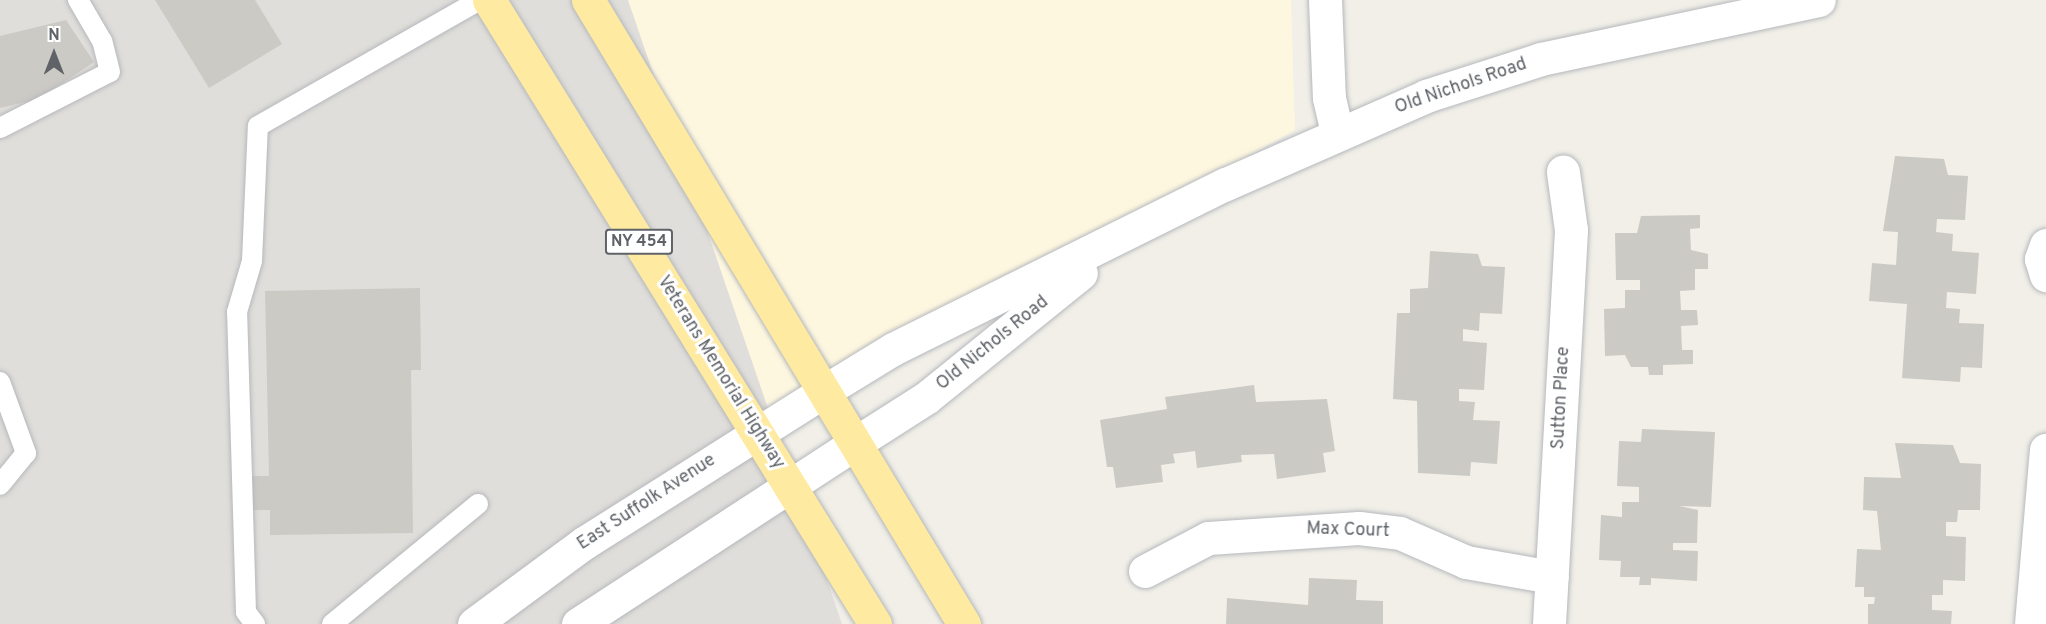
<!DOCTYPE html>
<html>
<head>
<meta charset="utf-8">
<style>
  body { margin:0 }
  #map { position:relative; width:2046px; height:624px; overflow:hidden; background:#f1efe8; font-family:Overpass,sans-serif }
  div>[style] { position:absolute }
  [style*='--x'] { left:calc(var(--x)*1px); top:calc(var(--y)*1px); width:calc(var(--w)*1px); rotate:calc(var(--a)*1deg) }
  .commercial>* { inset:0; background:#fef7e0 }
  .industrial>* { inset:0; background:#e0deda }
  .building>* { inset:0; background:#cccac5 }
  .roads { filter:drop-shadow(0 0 2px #b5b8bc) drop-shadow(0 0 2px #b5b8bc) }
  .service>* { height:20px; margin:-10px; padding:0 10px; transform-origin:10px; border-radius:10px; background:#fff }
  .minor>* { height:33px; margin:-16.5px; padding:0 16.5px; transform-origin:16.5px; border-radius:16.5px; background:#fff }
  .tertiary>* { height:33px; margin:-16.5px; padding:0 16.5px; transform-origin:16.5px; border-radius:16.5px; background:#fff }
  .secondary>* { height:33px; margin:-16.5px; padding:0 16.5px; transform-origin:16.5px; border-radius:16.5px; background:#fff }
  .trunk>* { height:33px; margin:-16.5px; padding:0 16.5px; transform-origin:16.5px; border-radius:16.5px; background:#feeaa1 }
  span { translate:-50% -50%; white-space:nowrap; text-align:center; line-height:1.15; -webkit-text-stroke:6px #fff; paint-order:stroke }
  .shield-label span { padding:2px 4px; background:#fff; border:2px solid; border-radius:4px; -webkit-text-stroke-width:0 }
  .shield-label { font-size:16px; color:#5f6368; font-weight:700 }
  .street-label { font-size:18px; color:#5f6368 }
  .north { position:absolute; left:24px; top:24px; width:60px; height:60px; -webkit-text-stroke:4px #fff; paint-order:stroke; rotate:0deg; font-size:16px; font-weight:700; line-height:24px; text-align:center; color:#5f6368 }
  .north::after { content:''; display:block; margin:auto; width:21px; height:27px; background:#5f6368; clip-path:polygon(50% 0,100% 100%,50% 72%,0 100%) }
</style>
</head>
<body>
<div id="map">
  <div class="commercial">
    <i style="clip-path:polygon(125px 0,1291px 0,1295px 130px,554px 542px)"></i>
  </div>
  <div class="industrial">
    <i style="clip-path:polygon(0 0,628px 0,842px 624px,0 624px)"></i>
  </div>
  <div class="building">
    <i style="clip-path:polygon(155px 0,255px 0,282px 44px,209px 88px)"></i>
    <i style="clip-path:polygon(66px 20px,94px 62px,39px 99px,0 108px,0 36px)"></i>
    <i style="clip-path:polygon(1895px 156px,1944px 159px,1948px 175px,1968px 176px,1965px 220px,1937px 219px,1936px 232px,1953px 234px,1952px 251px,1979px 253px,1976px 294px,1947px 292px,1946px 308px,1960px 309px,1959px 323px,1984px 324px,1982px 368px,1961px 367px,1960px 382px,1902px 378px,1907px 304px,1869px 301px,1872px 263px,1896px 265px,1898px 232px,1883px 231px)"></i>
    <i style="clip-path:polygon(1700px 215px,1700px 228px,1690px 229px,1691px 250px,1708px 254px,1708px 269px,1695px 269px,1695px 290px,1680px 291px,1681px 310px,1697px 310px,1698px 325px,1681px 326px,1682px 350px,1693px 350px,1693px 364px,1663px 365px,1663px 375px,1649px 375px,1648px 367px,1631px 367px,1625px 355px,1605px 356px,1604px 309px,1625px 308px,1625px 290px,1640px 290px,1640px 280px,1616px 280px,1615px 233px,1637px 233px,1641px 216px)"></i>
    <i style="clip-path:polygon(1430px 251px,1478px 254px,1482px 266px,1505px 267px,1502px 314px,1480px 313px,1479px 331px,1463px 329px,1463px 341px,1487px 343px,1484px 390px,1459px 389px,1459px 401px,1475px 402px,1473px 420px,1500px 421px,1497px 464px,1471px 462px,1470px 476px,1418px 473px,1417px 401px,1393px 399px,1397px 313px,1410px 313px,1410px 289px,1428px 288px)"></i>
    <i style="clip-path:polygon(420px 288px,421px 370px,411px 370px,413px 533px,270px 535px,270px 510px,244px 510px,244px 476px,269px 476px,265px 291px)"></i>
    <i style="clip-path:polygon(1254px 385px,1256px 402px,1327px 399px,1335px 451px,1323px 453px,1326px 472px,1277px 479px,1274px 454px,1241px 455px,1242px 462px,1197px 468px,1195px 451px,1173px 454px,1175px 463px,1161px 465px,1163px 482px,1116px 488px,1113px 467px,1107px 467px,1100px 420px,1167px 409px,1165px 397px)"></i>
    <i style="clip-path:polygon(1642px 429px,1715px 432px,1711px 507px,1679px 506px,1698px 510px,1697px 543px,1673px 543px,1673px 550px,1698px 551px,1697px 581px,1651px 578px,1651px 585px,1639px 585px,1640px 577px,1620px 577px,1621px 561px,1599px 560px,1601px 515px,1622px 517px,1622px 502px,1639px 502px,1639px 487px,1617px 486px,1619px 441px,1641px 442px)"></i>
    <i style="clip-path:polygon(1895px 443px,1953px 445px,1960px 463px,1981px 464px,1980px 510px,1958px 510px,1957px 522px,1946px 522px,1946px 536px,1966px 537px,1965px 581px,1943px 580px,1943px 595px,1932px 595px,1932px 610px,1952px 611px,1951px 624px,1868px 624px,1868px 604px,1874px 604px,1875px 597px,1864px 597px,1864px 587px,1855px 587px,1857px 549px,1881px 550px,1877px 511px,1863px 510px,1864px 477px,1901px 478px)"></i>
    <i style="clip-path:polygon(1309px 578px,1357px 580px,1356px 600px,1383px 601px,1383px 624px,1226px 624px,1227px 598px,1308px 605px)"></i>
  </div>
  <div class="roads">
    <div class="service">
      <i style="--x:0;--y:128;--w:123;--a:-27"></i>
      <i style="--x:110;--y:72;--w:32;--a:-104"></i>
      <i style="--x:102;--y:41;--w:48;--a:-120.3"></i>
      <i style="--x:0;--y:382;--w:76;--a:69.9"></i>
      <i style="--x:26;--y:453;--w:41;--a:129.1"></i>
      <i style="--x:255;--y:624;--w:15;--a:-127"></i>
      <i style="--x:246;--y:612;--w:300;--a:-91.7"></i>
      <i style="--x:237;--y:312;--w:53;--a:-73.6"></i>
      <i style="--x:252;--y:261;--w:135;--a:-87.5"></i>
      <i style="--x:258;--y:126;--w:255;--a:-29.6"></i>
      <i style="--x:332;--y:624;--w:189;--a:-39.4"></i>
    </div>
    <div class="minor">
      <i style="--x:1325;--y:0;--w:98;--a:87.7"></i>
      <i style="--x:1329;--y:98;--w:36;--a:77"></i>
      <i style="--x:2046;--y:245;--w:15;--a:110"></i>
      <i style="--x:2041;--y:259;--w:17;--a:73"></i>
      <i style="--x:1145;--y:571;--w:71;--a:-27.6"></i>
      <i style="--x:1208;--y:538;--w:151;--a:-3.8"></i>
      <i style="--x:1359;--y:528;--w:41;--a:7"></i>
      <i style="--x:1400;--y:533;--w:72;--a:23.7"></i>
      <i style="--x:1466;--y:562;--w:87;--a:9.9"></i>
      <i style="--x:1549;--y:624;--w:395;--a:-86.8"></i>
      <i style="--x:1571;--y:230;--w:59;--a:-97.9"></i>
      <i style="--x:2031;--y:624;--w:175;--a:-85.1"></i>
    </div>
    <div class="tertiary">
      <i style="--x:826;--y:390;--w:79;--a:-31.5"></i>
      <i style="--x:893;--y:349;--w:372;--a:-26.4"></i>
      <i style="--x:1226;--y:184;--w:219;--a:-23.7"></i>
      <i style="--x:1426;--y:96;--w:121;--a:-17.8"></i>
      <i style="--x:1541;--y:59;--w:284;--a:-12"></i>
      <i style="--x:857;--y:442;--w:82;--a:-32.5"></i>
      <i style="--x:926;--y:398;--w:199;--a:-38.9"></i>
    </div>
    <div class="secondary">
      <i style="--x:474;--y:624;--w:137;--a:-36.4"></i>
      <i style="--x:584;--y:543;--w:286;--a:-32.3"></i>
      <i style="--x:578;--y:624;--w:333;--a:-33.1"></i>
    </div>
    <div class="trunk">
      <i style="--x:489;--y:0;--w:734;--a:58.26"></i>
      <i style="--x:588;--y:0;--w:729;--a:58.93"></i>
    </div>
  </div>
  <div class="shield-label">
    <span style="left:639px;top:242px">NY 454</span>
  </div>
  <div class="street-label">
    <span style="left:1461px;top:87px;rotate:-19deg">Old Nichols Road</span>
    <span style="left:993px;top:344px;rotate:-39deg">Old Nichols Road</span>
    <span style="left:720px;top:373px;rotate:58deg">Veterans Memorial Highway</span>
    <span style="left:1562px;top:398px;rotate:-87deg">Sutton Place</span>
    <span style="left:647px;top:503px;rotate:-33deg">East Suffolk Avenue</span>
    <span style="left:1348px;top:531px;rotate:2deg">Max Court</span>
  </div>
  <div class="north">N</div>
</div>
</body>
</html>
